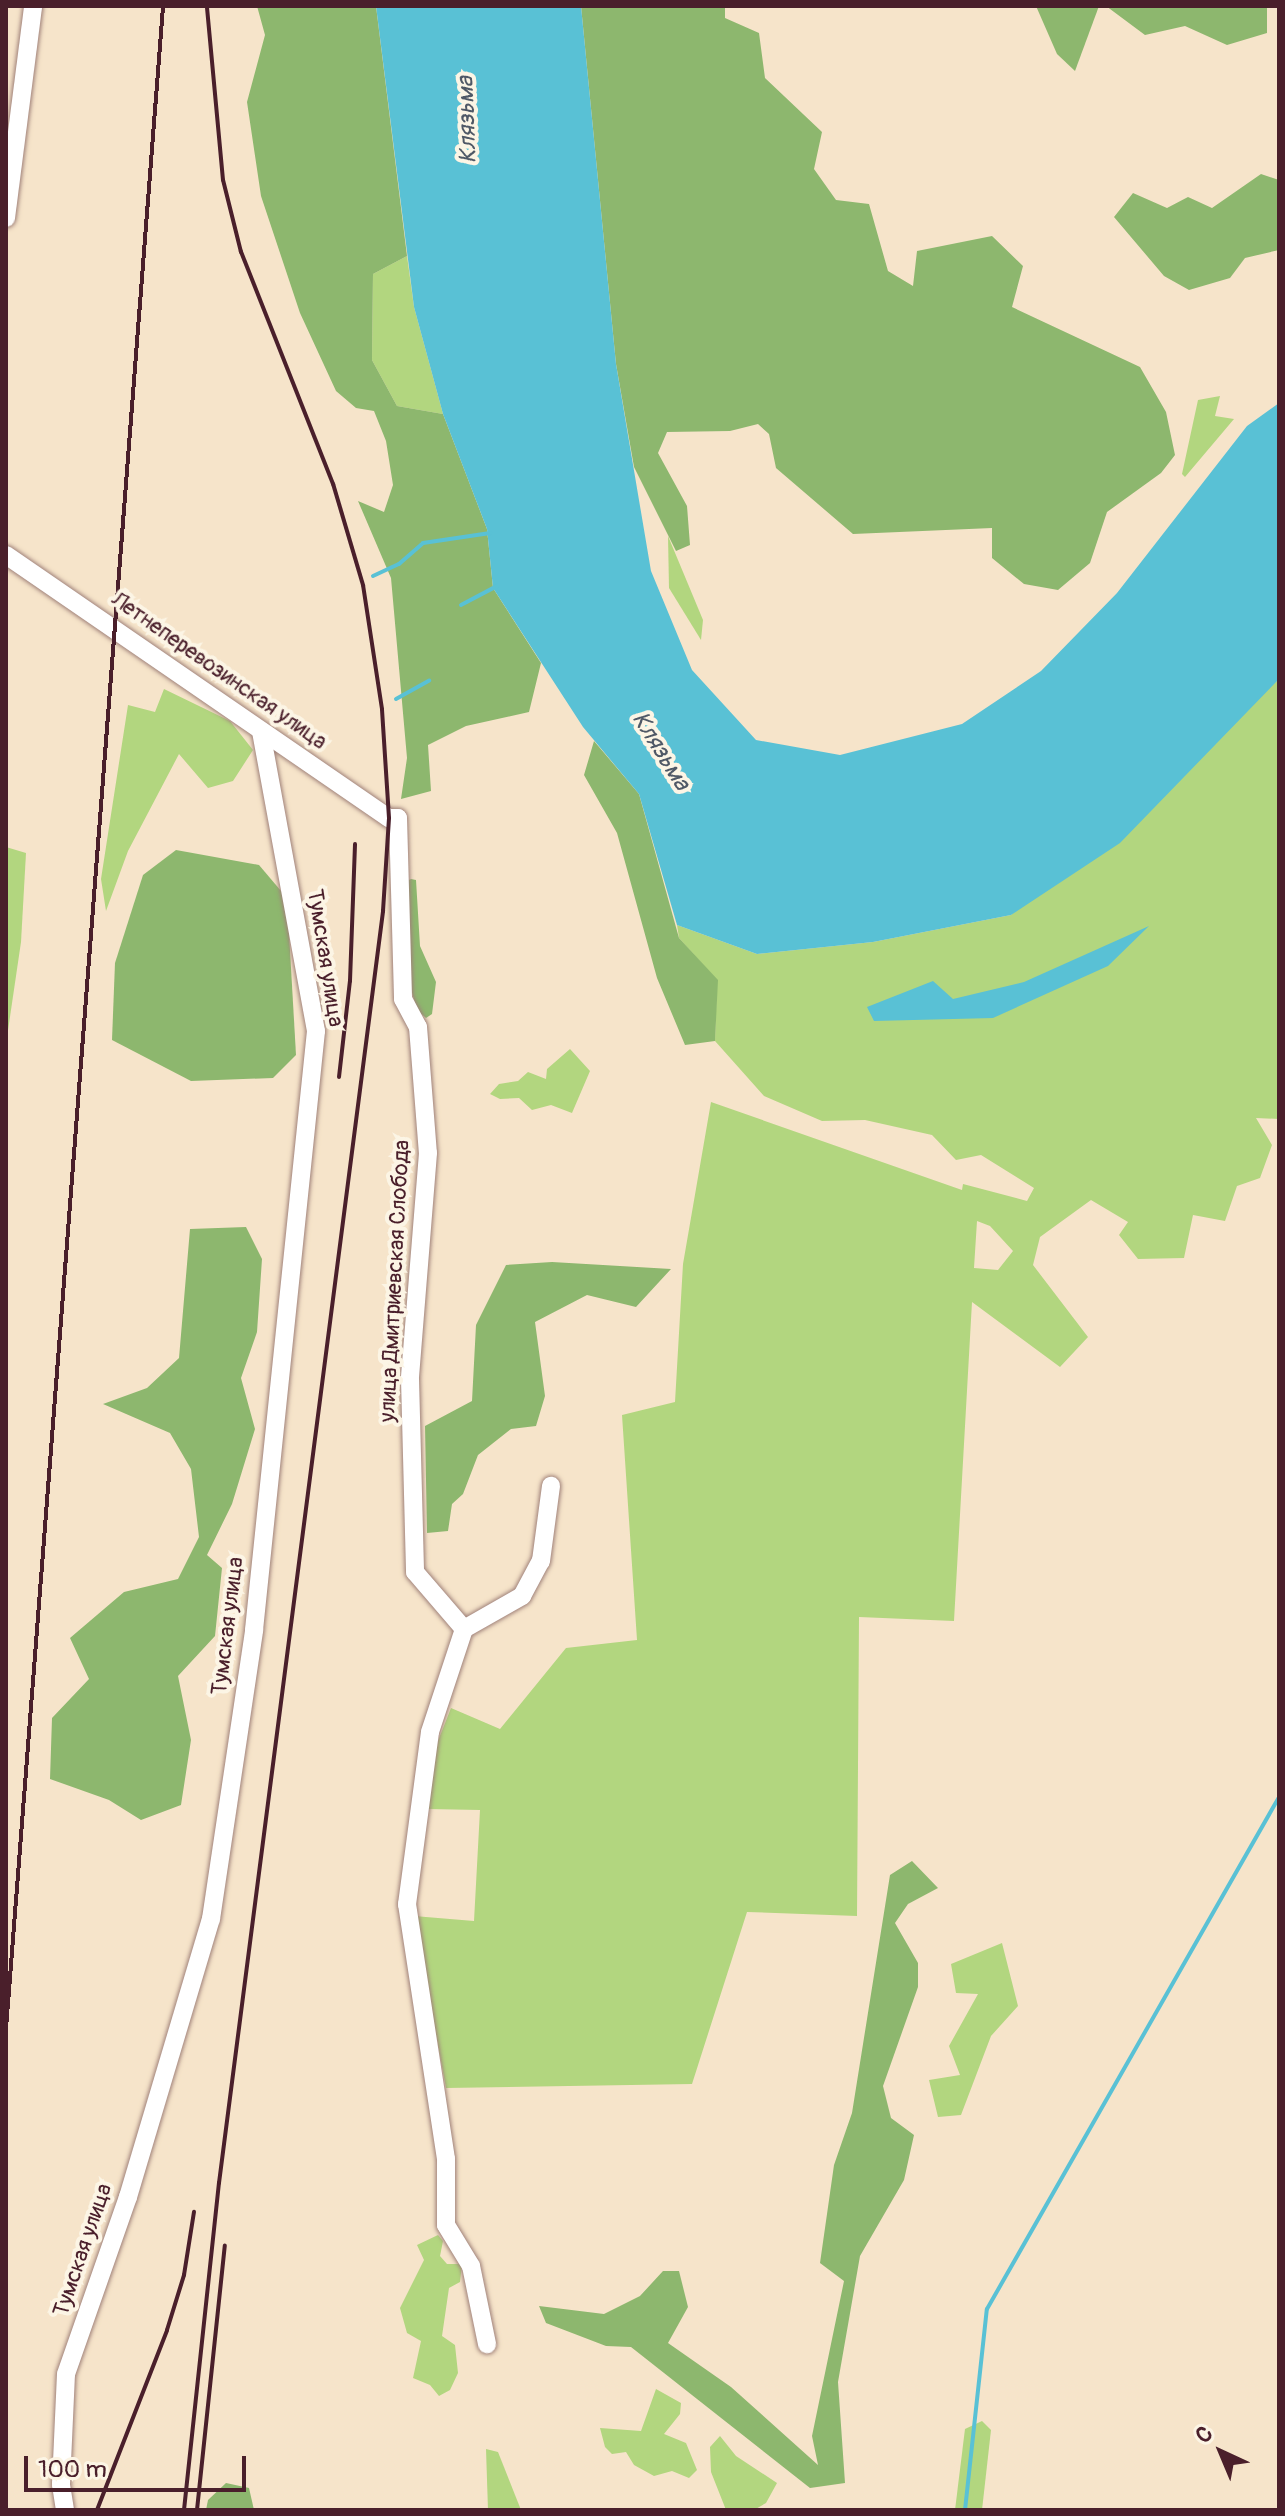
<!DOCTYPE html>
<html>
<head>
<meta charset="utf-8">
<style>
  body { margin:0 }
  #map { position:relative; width:1285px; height:2516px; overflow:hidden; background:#f6e4ca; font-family:Pangolin,sans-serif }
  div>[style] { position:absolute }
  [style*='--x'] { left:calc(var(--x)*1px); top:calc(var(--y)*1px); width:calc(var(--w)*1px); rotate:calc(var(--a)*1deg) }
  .green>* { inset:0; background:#b2d67f }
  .forest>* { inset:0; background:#8db76e }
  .water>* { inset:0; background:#59c1d5 }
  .stream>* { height:4px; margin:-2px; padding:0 2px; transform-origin:2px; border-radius:2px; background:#59c1d5 }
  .roads { filter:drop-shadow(0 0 2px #a0827a) drop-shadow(0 0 2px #a0827a) }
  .street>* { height:18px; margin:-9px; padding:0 9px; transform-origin:9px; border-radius:9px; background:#fff }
  .rail>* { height:4px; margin:-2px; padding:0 2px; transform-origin:2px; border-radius:2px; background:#4a1f2b }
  span { translate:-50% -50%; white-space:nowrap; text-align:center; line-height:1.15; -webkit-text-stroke:8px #fcf5e5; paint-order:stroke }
  .street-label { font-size:22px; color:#4a1f2b }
  .water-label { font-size:24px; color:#4f5866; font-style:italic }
  .frame { position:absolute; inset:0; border:8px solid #4a1f2b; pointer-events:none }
  .north { position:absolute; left:1181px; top:2412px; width:80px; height:80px; -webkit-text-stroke:6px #fcf5e5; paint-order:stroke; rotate:316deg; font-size:22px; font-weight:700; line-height:32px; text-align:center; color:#4a1f2b }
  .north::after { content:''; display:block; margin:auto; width:28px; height:36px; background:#4a1f2b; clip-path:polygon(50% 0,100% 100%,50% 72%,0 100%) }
  .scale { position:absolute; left:24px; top:2456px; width:222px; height:36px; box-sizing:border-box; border:4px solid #4a1f2b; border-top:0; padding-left:10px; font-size:24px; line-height:28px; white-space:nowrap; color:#4a1f2b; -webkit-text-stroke:6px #fcf5e5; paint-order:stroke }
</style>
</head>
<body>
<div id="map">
  <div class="green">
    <i style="clip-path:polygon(407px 256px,414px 307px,443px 414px,397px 406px,372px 360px,373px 274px)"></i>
    <i style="clip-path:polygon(1220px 396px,1215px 416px,1234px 419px,1185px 477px,1182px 474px,1198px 400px)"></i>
    <i style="clip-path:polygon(668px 536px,703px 620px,701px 640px,669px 588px)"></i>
    <i style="clip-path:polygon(evenodd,1279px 679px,1279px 1119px,1256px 1118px,1272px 1145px,1260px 1178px,1237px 1186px,1225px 1221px,1193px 1215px,1184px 1258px,1138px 1259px,1119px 1235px,1128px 1222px,1091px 1200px,1040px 1237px,1033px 1265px,1088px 1337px,1060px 1367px,972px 1302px,954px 1621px,859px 1617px,857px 1916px,747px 1912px,692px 2084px,446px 2088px,414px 1916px,474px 1921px,480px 1810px,428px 1809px,436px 1746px,451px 1708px,500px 1729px,566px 1648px,637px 1640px,622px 1415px,675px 1402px,683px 1264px,711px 1102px,962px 1190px,963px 1184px,1027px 1201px,1034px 1188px,981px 1155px,956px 1160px,932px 1135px,865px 1120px,822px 1121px,764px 1096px,715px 1041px,717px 980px,679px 938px,677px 925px,757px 954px,873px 942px,1011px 915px,1279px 679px,977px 1221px,990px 1226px,1013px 1251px,998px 1270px,974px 1268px,977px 1221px)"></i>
    <i style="clip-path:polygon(164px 689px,230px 721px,253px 750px,233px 781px,208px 788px,179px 754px,128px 851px,106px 911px,101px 879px,128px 705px,155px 712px)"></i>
    <i style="clip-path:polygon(6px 847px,26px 853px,21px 942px,6px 1044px)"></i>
    <i style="clip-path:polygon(570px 1049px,590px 1071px,572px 1113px,551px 1105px,532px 1110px,519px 1098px,500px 1099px,490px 1094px,499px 1084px,518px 1081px,528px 1072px,546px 1079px,547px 1069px)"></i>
    <i style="clip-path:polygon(1002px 1943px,1018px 2006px,991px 2036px,961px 2115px,938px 2117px,929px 2080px,960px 2075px,949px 2046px,978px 1994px,956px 1993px,951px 1964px)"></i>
    <i style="clip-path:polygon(438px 2235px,443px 2241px,440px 2256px,447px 2264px,462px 2264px,460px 2282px,449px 2288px,442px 2336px,455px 2345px,458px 2373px,450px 2390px,439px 2396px,430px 2385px,413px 2378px,421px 2341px,407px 2333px,400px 2308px,424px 2260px,417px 2245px)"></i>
    <i style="clip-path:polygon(656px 2389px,681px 2403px,680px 2414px,664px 2434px,686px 2443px,697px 2470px,689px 2478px,672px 2471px,654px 2476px,634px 2465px,626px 2452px,612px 2454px,605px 2447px,600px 2428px,641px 2431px)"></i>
    <i style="clip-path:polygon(982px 2421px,991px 2430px,982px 2510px,955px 2510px,965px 2429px)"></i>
    <i style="clip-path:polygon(720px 2436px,736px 2456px,777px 2483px,766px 2503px,754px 2510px,726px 2510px,711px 2472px,710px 2447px)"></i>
    <i style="clip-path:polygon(486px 2449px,498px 2452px,521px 2510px,488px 2510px)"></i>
  </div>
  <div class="forest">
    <i style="clip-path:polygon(257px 6px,376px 6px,407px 256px,373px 274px,372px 360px,397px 406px,443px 414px,487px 529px,493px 588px,541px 663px,529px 712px,466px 726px,428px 745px,431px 791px,401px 799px,407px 758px,391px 578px,358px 501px,384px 512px,393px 485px,386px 441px,374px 411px,356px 408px,336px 391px,300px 313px,261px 196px,247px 102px,265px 35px)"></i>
    <i style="clip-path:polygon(581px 6px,725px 6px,725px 18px,759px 33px,765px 78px,822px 132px,814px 169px,836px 200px,869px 204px,888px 271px,913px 286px,917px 251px,992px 236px,1023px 266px,1012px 307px,1140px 367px,1166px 412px,1175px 455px,1161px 473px,1107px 512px,1090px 563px,1058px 590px,1024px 584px,992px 558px,992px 528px,853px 534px,776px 468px,769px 434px,758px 424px,730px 431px,667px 432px,658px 453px,687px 506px,690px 545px,676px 551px,634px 467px,616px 364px)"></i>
    <i style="clip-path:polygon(1036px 6px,1099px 6px,1075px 71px,1057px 54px)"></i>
    <i style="clip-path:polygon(1106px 6px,1267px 6px,1267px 33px,1227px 45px,1185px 26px,1145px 35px)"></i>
    <i style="clip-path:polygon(1261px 174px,1279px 180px,1279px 250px,1245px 258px,1230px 278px,1189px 290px,1164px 276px,1114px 217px,1133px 193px,1167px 208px,1188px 197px,1212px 208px)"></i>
    <i style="clip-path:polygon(594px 741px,639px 794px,679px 938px,718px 980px,715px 1041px,685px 1045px,657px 978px,617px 833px,584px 775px)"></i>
    <i style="clip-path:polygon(176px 850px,259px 865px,287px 898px,296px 1055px,273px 1078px,191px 1081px,112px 1040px,115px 963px,143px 875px)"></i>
    <i style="clip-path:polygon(411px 879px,416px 880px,420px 946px,436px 982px,432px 1014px,426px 1018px,417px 1010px,411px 989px,403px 883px)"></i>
    <i style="clip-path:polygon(246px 1227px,262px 1259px,257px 1332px,241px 1378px,255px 1429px,232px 1504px,207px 1555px,222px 1568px,215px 1636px,178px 1676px,191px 1740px,181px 1805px,141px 1820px,109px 1800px,50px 1779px,52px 1718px,89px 1679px,70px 1638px,124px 1592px,178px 1579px,199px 1537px,191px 1469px,170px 1433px,103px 1404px,147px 1388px,179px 1358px,190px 1229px)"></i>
    <i style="clip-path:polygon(552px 1262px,671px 1269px,636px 1307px,587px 1295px,535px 1322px,545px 1396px,536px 1426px,511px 1429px,478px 1455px,463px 1494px,452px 1504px,448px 1531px,427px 1533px,425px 1426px,472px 1401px,476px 1325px,506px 1265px)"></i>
    <i style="clip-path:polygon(912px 1861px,938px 1888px,908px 1904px,895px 1923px,918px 1963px,918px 1987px,883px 2086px,891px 2118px,914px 2135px,904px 2180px,860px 2256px,838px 2382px,845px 2483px,810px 2488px,631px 2347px,606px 2346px,546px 2323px,539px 2306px,604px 2314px,640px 2296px,663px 2271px,679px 2271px,688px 2307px,668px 2343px,731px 2387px,818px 2465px,812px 2436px,844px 2281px,820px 2263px,834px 2165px,852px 2113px,890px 1875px)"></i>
    <i style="clip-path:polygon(226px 2483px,249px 2488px,254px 2510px,206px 2510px,208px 2500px)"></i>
  </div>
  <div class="water">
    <i style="clip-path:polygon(376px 6px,581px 6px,616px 364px,651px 571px,692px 670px,756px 740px,840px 755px,962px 724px,1041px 671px,1117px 593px,1247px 426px,1279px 403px,1279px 679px,1120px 843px,1011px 915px,873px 942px,757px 954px,677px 925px,639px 794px,583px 727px,493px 588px,487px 529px,443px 414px,414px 307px)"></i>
    <i style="clip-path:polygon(1149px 926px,1108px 966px,993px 1018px,874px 1021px,867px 1007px,933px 981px,953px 999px,1024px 982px)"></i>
  </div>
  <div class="stream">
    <i style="--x:373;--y:576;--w:29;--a:-25"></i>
    <i style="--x:399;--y:564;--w:32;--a:-41"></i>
    <i style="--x:423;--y:543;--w:68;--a:-8.5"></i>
    <i style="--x:461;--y:605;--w:41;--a:-27.8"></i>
    <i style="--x:396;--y:699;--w:38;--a:-29"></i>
    <i style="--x:965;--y:2510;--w:202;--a:-83.8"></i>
    <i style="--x:987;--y:2309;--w:589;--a:-60.3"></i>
  </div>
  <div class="roads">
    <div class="street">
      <i style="--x:6;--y:218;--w:214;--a:-82.7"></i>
      <i style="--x:6;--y:555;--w:465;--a:34.5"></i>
      <i style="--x:389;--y:818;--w:9;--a:0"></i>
      <i style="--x:398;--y:818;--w:181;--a:88.4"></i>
      <i style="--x:403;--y:999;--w:32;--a:62"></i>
      <i style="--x:418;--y:1027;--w:126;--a:85.5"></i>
      <i style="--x:428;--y:1153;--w:227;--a:94.6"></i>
      <i style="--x:410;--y:1379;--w:193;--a:88.5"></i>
      <i style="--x:415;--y:1572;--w:75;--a:49.3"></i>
      <i style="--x:464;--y:1629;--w:108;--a:108.3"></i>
      <i style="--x:430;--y:1732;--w:174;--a:97.6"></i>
      <i style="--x:407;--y:1904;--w:258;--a:81.3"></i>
      <i style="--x:446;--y:2159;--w:66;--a:90"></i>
      <i style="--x:446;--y:2225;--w:48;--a:58.6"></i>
      <i style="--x:471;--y:2266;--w:80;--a:78.4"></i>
      <i style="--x:464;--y:1629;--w:67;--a:-29.6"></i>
      <i style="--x:522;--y:1596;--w:40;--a:-62"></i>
      <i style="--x:541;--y:1561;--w:76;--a:-82.4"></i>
      <i style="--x:65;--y:2510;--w:26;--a:-99"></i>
      <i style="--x:61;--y:2484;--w:110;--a:-87.4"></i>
      <i style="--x:66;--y:2374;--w:188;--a:-70.7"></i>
      <i style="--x:128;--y:2197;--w:290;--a:-73.4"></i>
      <i style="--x:211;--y:1919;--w:292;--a:-81.5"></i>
      <i style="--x:254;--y:1630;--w:602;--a:-84.09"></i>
      <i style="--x:316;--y:1031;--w:305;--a:-100.4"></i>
    </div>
  </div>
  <div class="rail">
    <i style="--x:339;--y:1077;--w:97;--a:-83.5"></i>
    <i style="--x:350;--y:981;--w:137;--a:-87.9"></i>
    <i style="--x:6;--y:2029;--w:2029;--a:-85.56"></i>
    <i style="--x:97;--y:2510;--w:193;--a:-68.7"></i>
    <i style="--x:167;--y:2330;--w:58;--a:-72.8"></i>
    <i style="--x:184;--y:2275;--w:64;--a:-81"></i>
    <i style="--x:184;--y:2510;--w:329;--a:-83.9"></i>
    <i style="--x:219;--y:2183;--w:1283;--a:-82.65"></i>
    <i style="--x:383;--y:911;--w:93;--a:-86.3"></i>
    <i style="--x:389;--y:818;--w:109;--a:-93.7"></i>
    <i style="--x:382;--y:709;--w:125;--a:-98.7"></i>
    <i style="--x:363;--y:585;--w:105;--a:-106.5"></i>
    <i style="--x:333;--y:484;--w:250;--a:-111.6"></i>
    <i style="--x:241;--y:252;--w:74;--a:-104"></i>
    <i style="--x:223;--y:180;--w:175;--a:-95.3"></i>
    <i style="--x:197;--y:2510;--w:266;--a:-84"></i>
  </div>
  <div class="street-label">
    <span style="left:219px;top:671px;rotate:35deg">Летнеперевозинская улица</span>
    <span style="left:325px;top:958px;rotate:81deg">Тумская улица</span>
    <span style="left:395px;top:1281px;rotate:-87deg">улица Дмитриевская Слобода</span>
    <span style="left:228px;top:1626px;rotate:-83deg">Тумская улица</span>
    <span style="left:83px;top:2250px;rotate:-71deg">Тумская улица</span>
  </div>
  <div class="water-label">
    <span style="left:467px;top:120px;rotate:-92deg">Клязьма</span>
    <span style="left:661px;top:751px;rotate:58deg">Клязьма</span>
  </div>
  <div class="frame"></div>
  <div class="north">С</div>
  <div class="scale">100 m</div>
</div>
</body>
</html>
